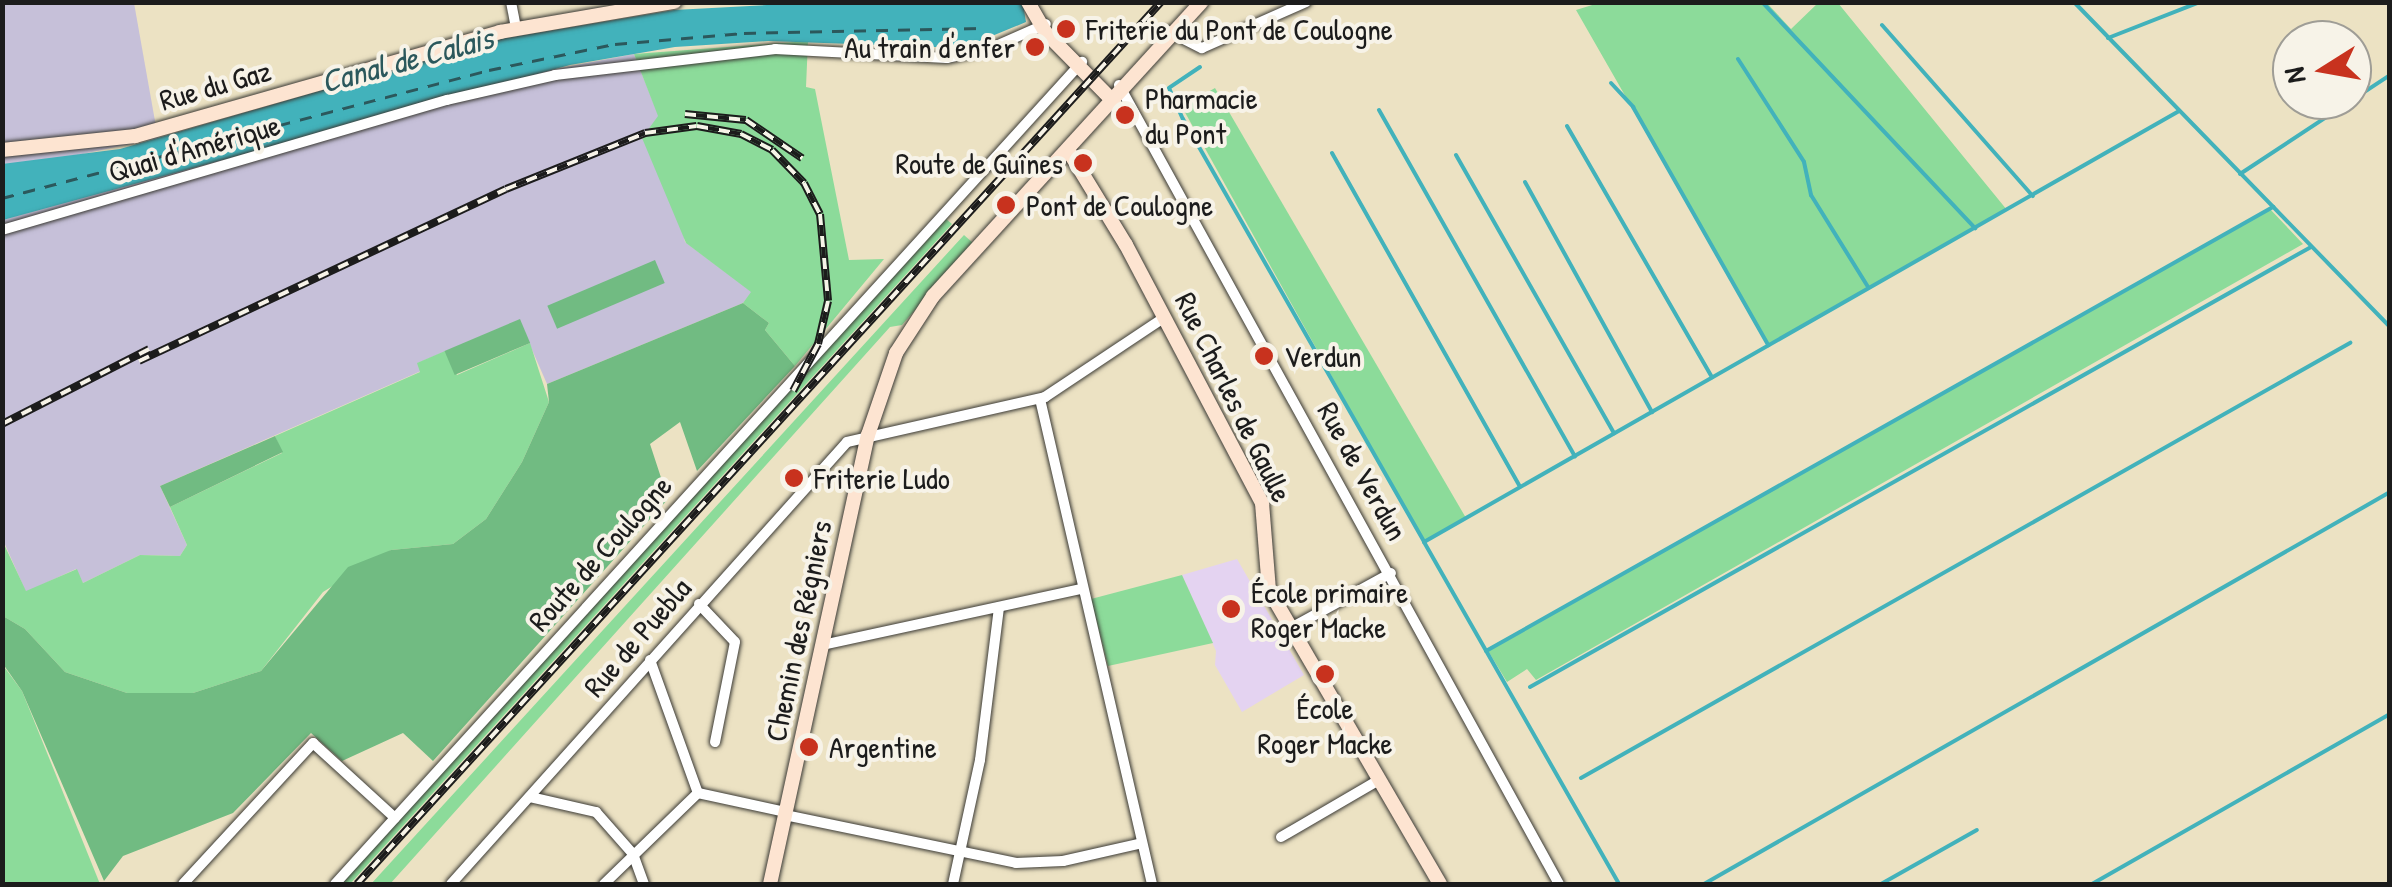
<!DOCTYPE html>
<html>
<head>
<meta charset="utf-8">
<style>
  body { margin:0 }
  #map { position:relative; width:2392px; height:887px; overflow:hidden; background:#ece2c3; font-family:"Patrick Hand",sans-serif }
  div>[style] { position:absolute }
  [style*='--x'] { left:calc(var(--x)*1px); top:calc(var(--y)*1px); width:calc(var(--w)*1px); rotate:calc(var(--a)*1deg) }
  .built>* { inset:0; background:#e4d3f1 }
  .industrial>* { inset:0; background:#c6c0d9 }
  .green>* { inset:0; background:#8cdb9a }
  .forest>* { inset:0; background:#71bb82; transform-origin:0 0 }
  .water>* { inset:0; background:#42b2bb }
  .stream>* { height:4px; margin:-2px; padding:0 2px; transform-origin:2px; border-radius:2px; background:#42b2bb }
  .ferry>* { height:2.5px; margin-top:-1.25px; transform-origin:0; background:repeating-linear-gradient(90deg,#2b585c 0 12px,transparent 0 22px) }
  .roads { filter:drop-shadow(0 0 2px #3b3a35) drop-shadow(0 0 2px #3b3a35) }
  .street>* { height:10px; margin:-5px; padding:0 5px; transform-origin:5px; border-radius:5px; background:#fff }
  .secondary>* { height:14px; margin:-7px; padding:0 7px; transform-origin:7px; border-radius:7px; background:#fde4d1 }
  .rail>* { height:8px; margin-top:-4px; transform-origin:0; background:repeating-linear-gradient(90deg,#f7f3e8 0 11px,#1c1c1c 0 22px); box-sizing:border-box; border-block:2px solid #1c1c1c }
  .dots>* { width:28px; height:28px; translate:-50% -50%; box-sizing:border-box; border:5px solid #f7f3e8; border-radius:50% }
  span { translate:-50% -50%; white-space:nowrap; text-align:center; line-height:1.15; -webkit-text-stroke:8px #f7f3e8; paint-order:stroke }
  .poi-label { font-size:30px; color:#1c1c1c }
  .left { translate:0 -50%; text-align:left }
  .right { translate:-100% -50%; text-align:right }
  .street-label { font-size:30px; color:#1c1c1c }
  .water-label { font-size:32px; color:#2b585c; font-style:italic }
  .frame { position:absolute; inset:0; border:5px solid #1c1c1c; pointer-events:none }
  .north { position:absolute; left:2272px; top:20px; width:100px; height:100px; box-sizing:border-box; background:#f7f3e8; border:2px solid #9f9d96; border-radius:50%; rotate:259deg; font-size:28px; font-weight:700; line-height:40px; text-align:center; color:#1c1c1c }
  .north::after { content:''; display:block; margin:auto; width:35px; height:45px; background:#c8321e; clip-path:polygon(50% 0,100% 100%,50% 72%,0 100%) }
</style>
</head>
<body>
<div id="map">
  <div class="built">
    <i style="clip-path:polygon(1237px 559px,1304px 675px,1242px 712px,1215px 665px,1216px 651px,1182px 575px)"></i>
  </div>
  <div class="industrial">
    <i style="clip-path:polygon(2px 3px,134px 3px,158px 138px,45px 162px,3px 164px)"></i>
    <i style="clip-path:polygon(634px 54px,659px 117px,685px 242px,752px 292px,743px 303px,547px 384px,519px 320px,418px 363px,421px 371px,160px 486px,187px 545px,180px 556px,140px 555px,83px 583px,76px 569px,26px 592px,3px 540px,2px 220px,497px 80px)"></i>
  </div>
  <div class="green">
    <i style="clip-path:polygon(1602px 2px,1767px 3px,1791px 29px,1818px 3px,1838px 3px,2007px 210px,1768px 345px,1576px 10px)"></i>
    <i style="clip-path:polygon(808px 41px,806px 87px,815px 89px,849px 260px,884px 259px,795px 366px,765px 330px,769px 323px,743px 303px,751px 292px,686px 243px,642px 138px,658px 116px,634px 54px)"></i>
    <i style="clip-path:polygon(1215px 88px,1466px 518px,1424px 542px,1182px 107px)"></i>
    <i style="clip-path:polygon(2269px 208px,2303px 244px,1536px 680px,1527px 669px,1507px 682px,1487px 649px)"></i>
    <i style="clip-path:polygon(946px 219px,952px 224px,350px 884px,341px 884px)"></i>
    <i style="clip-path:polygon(964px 235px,973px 243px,902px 325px,890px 327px,390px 884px,371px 884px)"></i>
    <i style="clip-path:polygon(530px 343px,549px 402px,522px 462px,486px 519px,453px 544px,391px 550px,323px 592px,261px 671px,193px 693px,127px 693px,65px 672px,25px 629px,3px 616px,2px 540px,26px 591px,77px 569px,83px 583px,140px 555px,180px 556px,187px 545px,170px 507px,282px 453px,275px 436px,420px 372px,417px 363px,445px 351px,457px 375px)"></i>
    <i style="clip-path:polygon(1182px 575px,1213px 643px,1108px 666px,1091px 599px)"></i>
    <i style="clip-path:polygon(2px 664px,22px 691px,100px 884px,3px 884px)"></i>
  </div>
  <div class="forest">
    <i style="left:655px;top:260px;width:25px;height:117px;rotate:67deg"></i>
    <i style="clip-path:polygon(743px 303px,769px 323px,765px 330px,795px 366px,697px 471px,680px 422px,650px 444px,668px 499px,433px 761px,403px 733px,342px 761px,311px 733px,233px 813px,123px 856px,104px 881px,22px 691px,3px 664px,3px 616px,25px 629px,65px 672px,127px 693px,193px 693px,261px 671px,348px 567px,391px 550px,453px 544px,486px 519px,522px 462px,549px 402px,547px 384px)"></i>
    <i style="left:520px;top:319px;width:26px;height:82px;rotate:67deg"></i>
    <i style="clip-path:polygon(275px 436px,283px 452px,170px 507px,160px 486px)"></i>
  </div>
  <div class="water">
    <i style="clip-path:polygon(826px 2px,1036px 3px,1024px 10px,1026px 22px,963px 48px,768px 41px,675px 47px,570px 65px,3px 220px,2px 164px,120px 149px,494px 40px,674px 10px)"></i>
  </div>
  <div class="stream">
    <i style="--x:1762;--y:2;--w:311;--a:46.7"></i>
    <i style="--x:2074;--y:2;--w:453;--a:45.8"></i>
    <i style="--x:1882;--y:25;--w:228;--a:48.6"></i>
    <i style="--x:2108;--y:38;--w:99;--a:-21.4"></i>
    <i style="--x:1738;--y:59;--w:122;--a:57.3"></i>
    <i style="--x:1804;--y:162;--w:34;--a:78"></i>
    <i style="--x:1811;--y:195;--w:108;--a:58.2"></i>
    <i style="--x:1200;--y:67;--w:37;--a:146"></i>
    <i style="--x:1169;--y:88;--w:34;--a:66"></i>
    <i style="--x:1183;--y:119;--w:487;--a:60.3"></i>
    <i style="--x:1424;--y:542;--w:869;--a:-29.72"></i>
    <i style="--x:1611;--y:83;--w:33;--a:47"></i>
    <i style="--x:1633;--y:107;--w:274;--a:60.4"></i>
    <i style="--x:1379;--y:110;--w:398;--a:60.5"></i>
    <i style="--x:1567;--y:126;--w:290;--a:60"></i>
    <i style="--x:1332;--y:153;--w:383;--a:60.6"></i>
    <i style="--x:1456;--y:155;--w:320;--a:60.4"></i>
    <i style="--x:2240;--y:174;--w:180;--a:-33.4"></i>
    <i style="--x:1525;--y:182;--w:263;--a:61.1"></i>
    <i style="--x:1424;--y:542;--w:394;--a:60.3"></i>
    <i style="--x:1486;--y:651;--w:904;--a:-29.43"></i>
    <i style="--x:1530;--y:687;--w:896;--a:-29.4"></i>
    <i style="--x:1581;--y:778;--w:884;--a:-29.5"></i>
    <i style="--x:1704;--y:884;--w:790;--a:-29.74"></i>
    <i style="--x:1881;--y:884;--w:110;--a:-29.4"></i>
    <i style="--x:2092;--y:884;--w:343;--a:-29.7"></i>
  </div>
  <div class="ferry">
    <i style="--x:2;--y:198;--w:504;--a:-14.73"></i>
    <i style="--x:489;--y:70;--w:129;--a:-11.7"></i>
    <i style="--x:615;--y:44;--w:129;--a:-4.9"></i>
    <i style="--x:744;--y:33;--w:238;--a:-1.2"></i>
  </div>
  <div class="roads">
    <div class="street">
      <i style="--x:511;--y:2;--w:26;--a:79"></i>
      <i style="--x:1168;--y:31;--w:38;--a:27"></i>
      <i style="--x:1202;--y:48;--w:114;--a:-23.9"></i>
      <i style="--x:1119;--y:85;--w:912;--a:61.16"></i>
      <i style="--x:2;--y:230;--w:464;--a:-16.3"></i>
      <i style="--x:447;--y:100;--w:111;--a:-13"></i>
      <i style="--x:555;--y:75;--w:222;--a:-6.7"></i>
      <i style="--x:775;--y:49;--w:172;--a:3"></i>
      <i style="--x:947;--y:58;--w:43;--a:-12.1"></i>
      <i style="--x:989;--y:49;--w:62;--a:-23.7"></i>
      <i style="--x:1040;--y:399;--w:498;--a:77"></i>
      <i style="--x:699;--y:604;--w:52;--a:46.5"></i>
      <i style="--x:735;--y:642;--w:102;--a:101.3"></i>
      <i style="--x:1291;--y:628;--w:114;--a:-28.8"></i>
      <i style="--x:822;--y:645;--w:265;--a:-12.2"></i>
      <i style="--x:650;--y:660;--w:141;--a:70.2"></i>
      <i style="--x:698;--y:793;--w:90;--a:12.2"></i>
      <i style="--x:530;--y:797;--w:68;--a:12.8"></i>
      <i style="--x:596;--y:812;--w:56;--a:48.6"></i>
      <i style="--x:633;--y:854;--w:32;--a:70"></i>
      <i style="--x:785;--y:815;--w:236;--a:11.7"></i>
      <i style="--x:1016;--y:863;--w:47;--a:-2.4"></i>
      <i style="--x:1063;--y:861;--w:81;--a:-12.8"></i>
      <i style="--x:1281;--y:837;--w:113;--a:-30.2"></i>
      <i style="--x:183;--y:884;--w:192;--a:-47.3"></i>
      <i style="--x:313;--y:743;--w:111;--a:42.4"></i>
      <i style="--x:335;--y:884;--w:1111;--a:-47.74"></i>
      <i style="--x:451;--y:884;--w:593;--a:-48.14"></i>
      <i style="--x:847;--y:442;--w:203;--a:-12.8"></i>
      <i style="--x:1045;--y:397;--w:144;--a:-33.7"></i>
      <i style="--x:604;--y:884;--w:131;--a:-44.1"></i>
      <i style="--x:953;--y:884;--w:127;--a:-77.7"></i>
      <i style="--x:980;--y:760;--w:154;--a:-82.9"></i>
    </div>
    <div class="secondary">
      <i style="--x:1028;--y:2;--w:36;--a:60"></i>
      <i style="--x:1046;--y:33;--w:97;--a:45.4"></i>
      <i style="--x:2;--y:150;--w:134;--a:-6"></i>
      <i style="--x:135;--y:136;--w:380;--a:-15.9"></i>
      <i style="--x:500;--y:32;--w:177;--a:-9.8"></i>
      <i style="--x:1068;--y:150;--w:111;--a:58.6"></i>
      <i style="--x:1126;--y:245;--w:292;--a:62.2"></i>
      <i style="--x:1262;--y:503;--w:87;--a:85.4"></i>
      <i style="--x:1269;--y:590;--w:340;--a:59.8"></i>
      <i style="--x:770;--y:884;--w:460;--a:-77.7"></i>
      <i style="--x:868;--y:435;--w:87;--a:-71.1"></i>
      <i style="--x:896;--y:353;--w:68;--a:-57"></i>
      <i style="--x:933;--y:296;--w:398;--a:-47.6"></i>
    </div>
  </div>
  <div class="rail">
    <i style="--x:685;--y:114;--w:61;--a:5.6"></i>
    <i style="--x:746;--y:120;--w:68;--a:34.2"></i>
    <i style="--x:139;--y:361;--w:405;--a:-25.1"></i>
    <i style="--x:506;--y:189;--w:150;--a:-21.9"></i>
    <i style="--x:645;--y:133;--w:52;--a:-7.7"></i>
    <i style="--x:697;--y:126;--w:45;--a:10.3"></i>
    <i style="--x:741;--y:134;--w:35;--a:27"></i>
    <i style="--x:772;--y:150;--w:46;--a:45.9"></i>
    <i style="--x:804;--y:183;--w:35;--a:63"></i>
    <i style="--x:820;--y:214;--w:87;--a:84.7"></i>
    <i style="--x:828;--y:301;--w:44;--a:103.1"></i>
    <i style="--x:818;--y:344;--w:53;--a:118"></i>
    <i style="--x:2;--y:424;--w:165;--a:-27"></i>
    <i style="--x:357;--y:884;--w:1193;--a:-47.65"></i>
  </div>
  <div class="dots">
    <i style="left:1066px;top:29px;background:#c8321e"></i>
    <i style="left:1035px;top:47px;background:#c8321e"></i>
    <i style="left:1125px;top:115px;background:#c8321e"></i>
    <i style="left:1083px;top:163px;background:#c8321e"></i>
    <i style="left:1006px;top:205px;background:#c8321e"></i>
    <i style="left:1264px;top:356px;background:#c8321e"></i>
    <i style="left:794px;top:478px;background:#c8321e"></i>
    <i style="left:1231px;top:609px;background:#c8321e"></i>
    <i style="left:1325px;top:674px;background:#c8321e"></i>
    <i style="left:809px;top:747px;background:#c8321e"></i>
  </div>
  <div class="poi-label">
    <span class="left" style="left:1086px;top:29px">Friterie du Pont de Coulogne</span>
    <span class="right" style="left:1015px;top:47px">Au train d'enfer</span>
    <span class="left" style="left:1145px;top:115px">Pharmacie<br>du Pont</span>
    <span class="right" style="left:1063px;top:163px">Route de Guînes</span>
    <span class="left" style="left:1026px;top:205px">Pont de Coulogne</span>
    <span class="left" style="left:1284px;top:356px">Verdun</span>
    <span class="left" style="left:814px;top:478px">Friterie Ludo</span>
    <span class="left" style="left:1251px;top:609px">École primaire<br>Roger Macke</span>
    <span style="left:1325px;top:725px">École<br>Roger Macke</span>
    <span class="left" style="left:829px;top:747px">Argentine</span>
  </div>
  <div class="street-label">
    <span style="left:215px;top:85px;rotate:-16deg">Rue du Gaz</span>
    <span style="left:194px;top:148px;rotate:-16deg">Quai d'Amérique</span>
    <span style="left:1234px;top:397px;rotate:64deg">Rue Charles de Gaulle</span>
    <span style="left:1363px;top:471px;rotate:61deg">Rue de Verdun</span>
    <span style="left:600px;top:553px;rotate:-48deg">Route de Coulogne</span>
    <span style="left:798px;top:631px;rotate:-78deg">Chemin des Régniers</span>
    <span style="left:637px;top:637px;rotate:-49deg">Rue de Puebla</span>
  </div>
  <div class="water-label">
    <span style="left:407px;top:60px;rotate:-15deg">Canal de Calais</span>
  </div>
  <div class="frame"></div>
  <div class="north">N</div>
</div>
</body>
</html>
